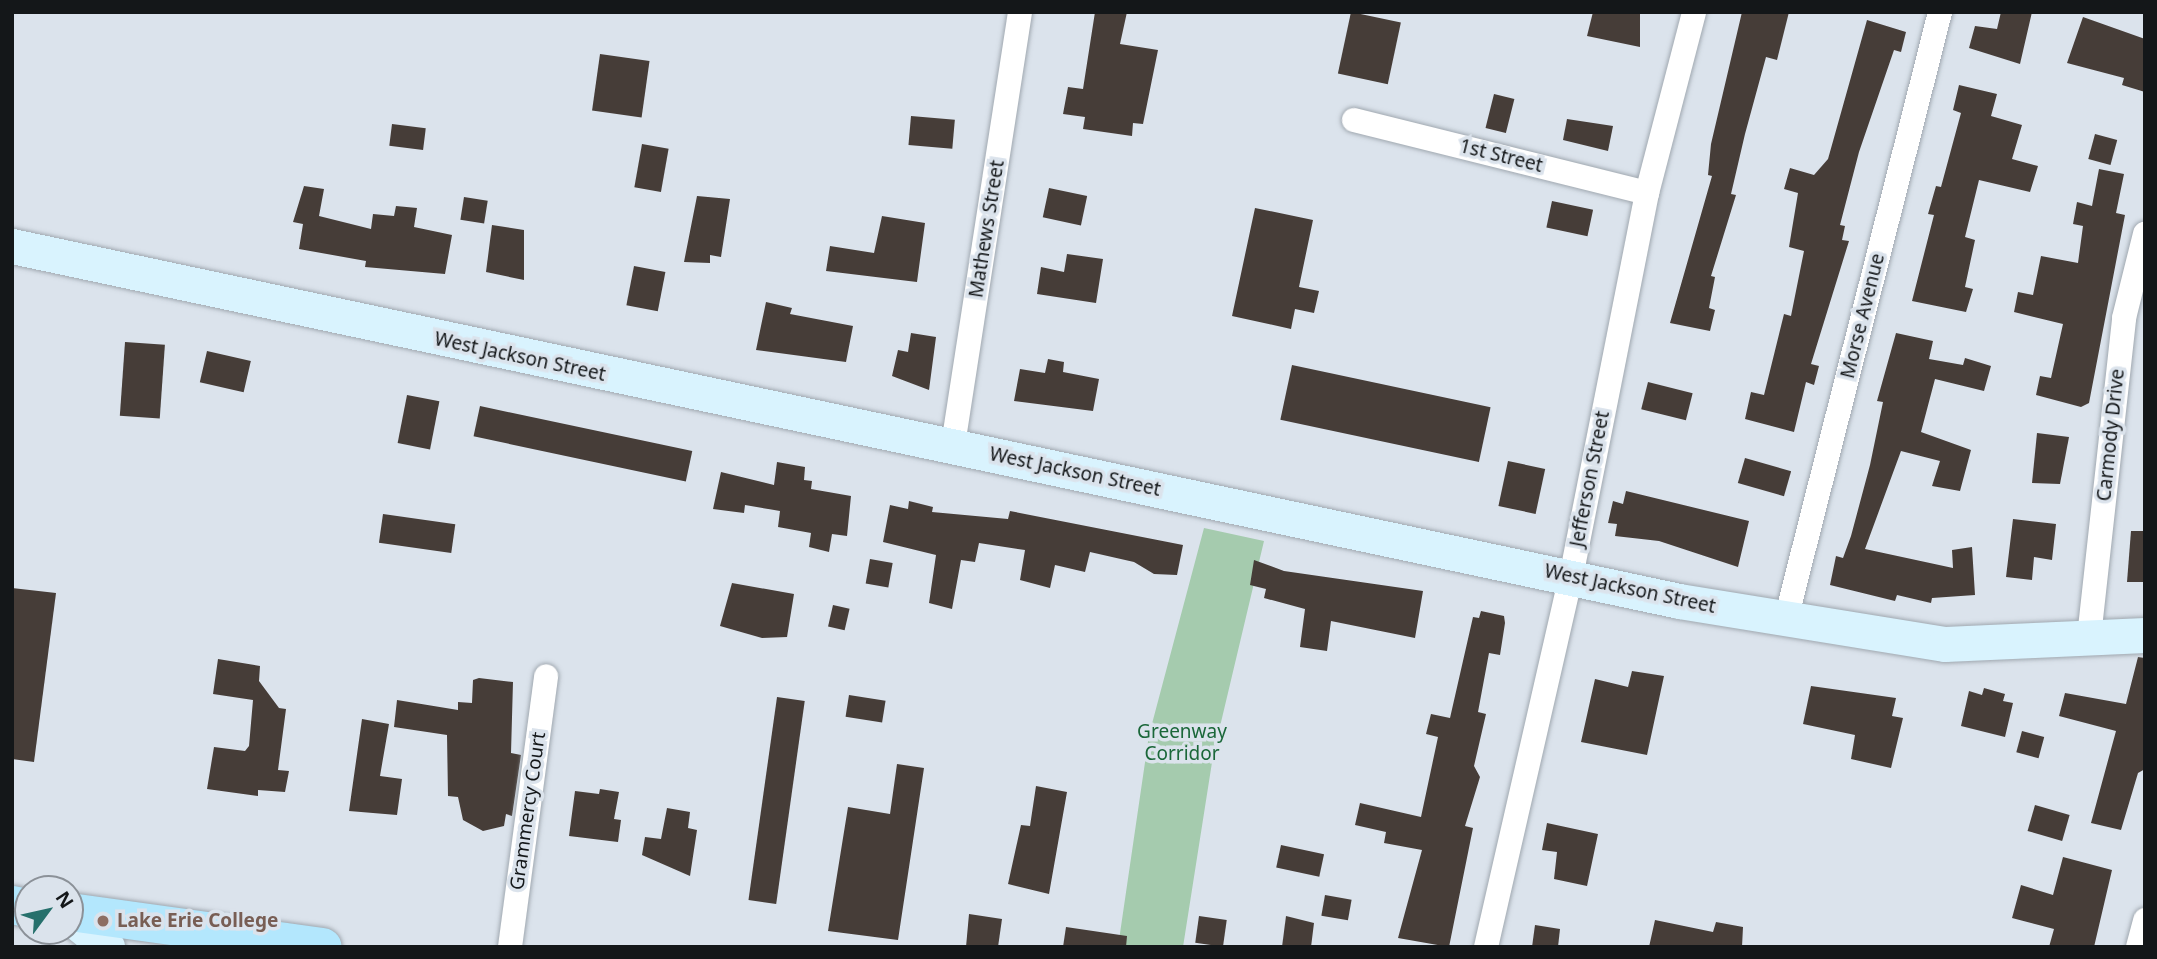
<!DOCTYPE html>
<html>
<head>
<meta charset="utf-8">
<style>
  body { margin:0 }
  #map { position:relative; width:2157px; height:959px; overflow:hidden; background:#dbe3ec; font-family:"Noto Sans",sans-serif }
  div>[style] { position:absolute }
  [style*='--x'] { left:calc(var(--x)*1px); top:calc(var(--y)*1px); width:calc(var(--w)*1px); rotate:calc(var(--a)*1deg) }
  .green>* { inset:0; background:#a5cbae }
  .building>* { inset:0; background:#463d38; transform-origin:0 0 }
  .roads { filter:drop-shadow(0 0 2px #a0a8b0) drop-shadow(0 0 2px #a0a8b0) }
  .street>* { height:24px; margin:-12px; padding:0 12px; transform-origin:12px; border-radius:12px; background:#fff }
  .secondary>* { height:35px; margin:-17.5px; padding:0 17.5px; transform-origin:17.5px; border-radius:17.5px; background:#d9f3fe }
  .primary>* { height:38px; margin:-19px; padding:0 19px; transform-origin:19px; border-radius:19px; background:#b3e7fd }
  .dots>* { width:19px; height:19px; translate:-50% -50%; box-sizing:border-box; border:4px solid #dbe3ec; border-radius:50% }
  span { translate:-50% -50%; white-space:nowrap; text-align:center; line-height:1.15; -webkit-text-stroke:7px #dbe3ec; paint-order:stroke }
  .street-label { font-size:19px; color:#141719 }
  .park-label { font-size:19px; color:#1a6739 }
  .education-label { font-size:19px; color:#785e54; font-weight:700 }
  .left { translate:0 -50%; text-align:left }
  .frame { position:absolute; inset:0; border:14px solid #141719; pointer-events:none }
  .north { position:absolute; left:14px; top:875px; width:70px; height:70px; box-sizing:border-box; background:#dbe3ec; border:2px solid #8b9198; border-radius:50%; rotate:57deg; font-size:19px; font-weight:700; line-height:28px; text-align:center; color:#141719 }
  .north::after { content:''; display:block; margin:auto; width:24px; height:32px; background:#26706c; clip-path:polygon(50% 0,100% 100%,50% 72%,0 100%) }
</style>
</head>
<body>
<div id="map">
  <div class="green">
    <i style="clip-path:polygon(1204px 528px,1264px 541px,1213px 756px,1183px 947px,1118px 947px,1149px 735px)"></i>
  </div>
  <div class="building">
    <i style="clip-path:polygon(1095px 12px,1127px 12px,1120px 44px,1158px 50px,1143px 124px,1133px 123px,1132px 136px,1083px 129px,1085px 117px,1063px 114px,1068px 87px,1083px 89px)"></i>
    <i style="left:1351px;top:12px;width:51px;height:63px;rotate:12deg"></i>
    <i style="clip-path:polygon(1593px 12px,1640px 12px,1640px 47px,1587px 36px)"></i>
    <i style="clip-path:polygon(1742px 12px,1789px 12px,1777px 60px,1766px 57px,1745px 134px,1731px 194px,1736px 195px,1711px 276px,1715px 277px,1709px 308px,1715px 310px,1710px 331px,1670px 323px,1712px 176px,1708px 175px,1711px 144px)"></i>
    <i style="clip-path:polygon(2001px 12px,2032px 12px,2020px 64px,1969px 48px,1975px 26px,1997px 29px)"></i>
    <i style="clip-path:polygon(2083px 17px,2145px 39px,2145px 92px,2122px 85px,2124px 78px,2067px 63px)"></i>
    <i style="clip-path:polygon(1867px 20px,1906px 32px,1901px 52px,1894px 50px,1859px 152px,1840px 225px,1845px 226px,1842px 240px,1849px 241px,1811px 364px,1819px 366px,1814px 385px,1806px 382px,1794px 432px,1745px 419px,1751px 392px,1764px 395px,1784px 314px,1791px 316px,1804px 251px,1789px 247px,1798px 193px,1784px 189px,1790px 168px,1814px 175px,1828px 159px)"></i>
    <i style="left:600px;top:54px;width:50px;height:57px;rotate:8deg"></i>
    <i style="clip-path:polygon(1959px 85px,1997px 94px,1991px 116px,2022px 125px,2012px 159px,2038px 166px,2030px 192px,1979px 180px,1965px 237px,1975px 240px,1965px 287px,1973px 289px,1966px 312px,1912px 301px,1934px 215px,1928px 214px,1936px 186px,1941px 187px,1961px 113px,1953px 110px)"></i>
    <i style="left:1494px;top:94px;width:21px;height:35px;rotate:14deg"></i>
    <i style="left:911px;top:116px;width:44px;height:29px;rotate:5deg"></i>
    <i style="clip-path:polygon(1567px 119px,1613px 126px,1608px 151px,1563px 140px)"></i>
    <i style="left:392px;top:124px;width:34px;height:22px;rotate:7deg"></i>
    <i style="left:2095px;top:134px;width:23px;height:26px;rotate:15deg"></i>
    <i style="left:642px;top:144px;width:27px;height:44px;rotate:10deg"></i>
    <i style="clip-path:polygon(2099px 169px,2124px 174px,2116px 213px,2125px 215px,2089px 403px,2081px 407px,2036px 395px,2040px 376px,2051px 378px,2063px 324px,2014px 312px,2018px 292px,2033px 295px,2041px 256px,2078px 263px,2083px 226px,2073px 224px,2077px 202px,2092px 206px)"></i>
    <i style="clip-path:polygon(304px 186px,324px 189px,319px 216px,371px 229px,373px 214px,394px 216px,396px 206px,417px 208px,414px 227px,452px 235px,445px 274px,365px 267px,366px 261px,299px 249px,303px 224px,293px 222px)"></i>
    <i style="left:1049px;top:188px;width:39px;height:30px;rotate:12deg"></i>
    <i style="clip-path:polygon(697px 196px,730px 199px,721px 257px,710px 255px,710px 263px,684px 262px)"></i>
    <i style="left:464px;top:197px;width:24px;height:23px;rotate:9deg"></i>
    <i style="left:1552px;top:201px;width:42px;height:27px;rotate:12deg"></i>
    <i style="clip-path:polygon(1255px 208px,1313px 220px,1299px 287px,1319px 291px,1314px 313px,1295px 309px,1291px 329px,1232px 316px)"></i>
    <i style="clip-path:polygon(882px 216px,925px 223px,917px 282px,826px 271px,830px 246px,874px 253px)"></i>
    <i style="clip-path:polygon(492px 225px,524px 230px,524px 280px,486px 272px)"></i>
    <i style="clip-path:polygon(1067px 254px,1103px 259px,1096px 303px,1037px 294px,1041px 267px,1064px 272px)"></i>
    <i style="left:634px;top:266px;width:32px;height:40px;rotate:11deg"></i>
    <i style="clip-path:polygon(766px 302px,792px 308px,790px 314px,853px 326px,846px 362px,756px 350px)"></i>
    <i style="clip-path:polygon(911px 333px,936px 337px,929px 390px,892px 376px,898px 350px,908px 352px)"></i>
    <i style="clip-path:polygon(1896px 333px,1933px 341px,1929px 359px,1963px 365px,1965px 358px,1991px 366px,1984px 391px,1935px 379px,1921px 432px,1971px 450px,1960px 491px,1932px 486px,1940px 461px,1901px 451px,1865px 549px,1953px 568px,1952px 550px,1972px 547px,1975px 595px,1932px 598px,1931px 603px,1897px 595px,1895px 601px,1830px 585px,1836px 556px,1843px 558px,1851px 536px,1870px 465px,1883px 402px,1877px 401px)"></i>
    <i style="left:125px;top:342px;width:40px;height:74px;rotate:4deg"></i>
    <i style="left:207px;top:351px;width:45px;height:32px;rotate:13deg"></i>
    <i style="clip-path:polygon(1048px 359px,1064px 362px,1063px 372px,1099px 379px,1093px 411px,1014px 401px,1020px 369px,1045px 373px)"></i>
    <i style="left:1292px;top:365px;width:203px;height:56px;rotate:12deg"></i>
    <i style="left:1648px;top:382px;width:46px;height:28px;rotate:14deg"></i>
    <i style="left:407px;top:395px;width:33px;height:49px;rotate:11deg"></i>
    <i style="left:480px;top:406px;width:217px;height:31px;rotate:12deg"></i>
    <i style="clip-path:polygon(2037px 433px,2069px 437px,2060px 484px,2032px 483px)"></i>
    <i style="left:1745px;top:458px;width:48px;height:26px;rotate:16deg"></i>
    <i style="left:1508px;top:461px;width:38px;height:46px;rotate:12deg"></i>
    <i style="clip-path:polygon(777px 462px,805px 467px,804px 480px,812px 481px,811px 489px,851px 496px,847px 536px,832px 534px,829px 552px,809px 547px,811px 533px,778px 527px,780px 511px,745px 505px,744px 513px,713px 509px,721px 472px,774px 485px)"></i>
    <i style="clip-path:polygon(1626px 491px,1749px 521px,1738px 567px,1659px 541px,1615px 536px,1617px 524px,1608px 523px,1613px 501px,1623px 504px)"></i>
    <i style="clip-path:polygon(909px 501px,933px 507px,932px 512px,1008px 519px,1010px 511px,1183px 545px,1177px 575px,1154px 574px,1134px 562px,1090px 552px,1085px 572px,1055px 565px,1050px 588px,1020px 580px,1025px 550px,979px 543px,975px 562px,961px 560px,952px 609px,929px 603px,936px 555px,883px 542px,890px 505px,908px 509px)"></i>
    <i style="left:383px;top:514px;width:73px;height:29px;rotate:8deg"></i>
    <i style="clip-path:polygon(2013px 519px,2056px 524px,2052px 560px,2034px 557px,2032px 580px,2006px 577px)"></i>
    <i style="clip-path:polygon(2131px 531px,2145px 531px,2145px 582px,2127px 582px)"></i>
    <i style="left:870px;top:559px;width:23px;height:25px;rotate:10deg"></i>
    <i style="clip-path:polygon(1254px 560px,1284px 571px,1423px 591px,1415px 638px,1331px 621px,1327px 651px,1300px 647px,1305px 609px,1264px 598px,1266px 589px,1250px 585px)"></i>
    <i style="clip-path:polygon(732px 583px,794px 594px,787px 637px,762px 638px,720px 626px)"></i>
    <i style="clip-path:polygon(12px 588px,56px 593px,34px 762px,12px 759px)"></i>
    <i style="left:833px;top:605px;width:17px;height:22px;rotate:13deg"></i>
    <i style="clip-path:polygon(1481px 611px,1504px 616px,1505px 623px,1500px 655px,1489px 653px,1478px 712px,1486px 714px,1474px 766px,1480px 777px,1465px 826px,1473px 828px,1449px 947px,1398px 938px,1422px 850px,1384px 843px,1386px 832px,1355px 825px,1360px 803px,1421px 817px,1438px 737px,1426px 734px,1431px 714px,1450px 718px,1473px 617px,1479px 618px)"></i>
    <i style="clip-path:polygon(2138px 657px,2145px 658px,2145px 769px,2138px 773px,2121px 830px,2091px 823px,2116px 731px,2059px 716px,2065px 693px,2126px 704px)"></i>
    <i style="clip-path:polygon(218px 659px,260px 666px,259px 681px,279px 708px,286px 709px,278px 770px,289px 771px,285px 792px,258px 790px,258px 796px,207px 789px,214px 747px,245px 751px,249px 746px,253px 700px,213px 694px)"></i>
    <i style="clip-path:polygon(1632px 671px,1664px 676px,1647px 755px,1581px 742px,1595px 679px,1628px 687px)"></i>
    <i style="clip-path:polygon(479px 678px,513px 682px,511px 753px,521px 755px,512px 816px,506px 814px,504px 826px,483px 831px,463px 820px,458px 797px,448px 796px,447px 735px,394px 727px,397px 700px,458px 710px,458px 702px,472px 703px,473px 680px)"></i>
    <i style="clip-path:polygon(1811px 686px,1896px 698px,1892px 716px,1903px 718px,1891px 768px,1851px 759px,1855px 735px,1803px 724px)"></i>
    <i style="clip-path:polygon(1984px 688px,2005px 694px,2003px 701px,2013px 703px,2005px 737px,1961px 726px,1969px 691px,1982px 695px)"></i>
    <i style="left:849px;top:695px;width:37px;height:22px;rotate:9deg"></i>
    <i style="left:777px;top:697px;width:28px;height:205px;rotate:8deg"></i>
    <i style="clip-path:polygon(362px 719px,389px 724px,380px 776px,402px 779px,397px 815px,349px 811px)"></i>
    <i style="left:2022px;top:731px;width:23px;height:22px;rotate:15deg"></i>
    <i style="clip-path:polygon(897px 764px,924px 768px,898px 940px,828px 931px,848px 807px,890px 814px)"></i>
    <i style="clip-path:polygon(1036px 786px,1067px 792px,1049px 894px,1008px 884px,1021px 825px,1030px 826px)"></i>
    <i style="clip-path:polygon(600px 789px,619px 792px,614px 819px,621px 820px,618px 842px,569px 836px,575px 791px,599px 794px)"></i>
    <i style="left:2035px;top:805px;width:36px;height:27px;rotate:16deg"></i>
    <i style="clip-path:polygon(667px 808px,690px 812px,688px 828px,697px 830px,690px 876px,642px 855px,645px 837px,661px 839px)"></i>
    <i style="clip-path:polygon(1547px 823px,1598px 834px,1587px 886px,1554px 879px,1557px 852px,1542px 850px)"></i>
    <i style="left:1281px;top:845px;width:44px;height:23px;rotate:12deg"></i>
    <i style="clip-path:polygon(2063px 857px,2112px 870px,2094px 947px,2049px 947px,2054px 929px,2012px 918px,2021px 885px,2053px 895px)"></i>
    <i style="left:1325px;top:895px;width:27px;height:21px;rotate:10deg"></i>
    <i style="clip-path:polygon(969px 914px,1002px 919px,998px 947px,966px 947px)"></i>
    <i style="left:1199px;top:916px;width:28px;height:27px;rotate:8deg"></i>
    <i style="clip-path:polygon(1286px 916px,1314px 923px,1311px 947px,1282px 947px)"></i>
    <i style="clip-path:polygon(1655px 920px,1713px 932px,1716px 922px,1743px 927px,1742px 947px,1649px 947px)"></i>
    <i style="clip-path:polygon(1535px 925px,1560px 929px,1558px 947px,1532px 947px)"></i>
    <i style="clip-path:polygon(1066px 927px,1127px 936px,1126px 947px,1063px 947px)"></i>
  </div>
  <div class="roads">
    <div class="street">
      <i style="--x:1354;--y:120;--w:302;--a:14"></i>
      <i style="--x:953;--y:445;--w:438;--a:-81.2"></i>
      <i style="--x:1786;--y:619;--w:626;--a:-75.76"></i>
      <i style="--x:2089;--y:637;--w:321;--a:-83.7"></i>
      <i style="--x:2124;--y:318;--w:87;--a:-76"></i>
      <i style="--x:510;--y:947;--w:273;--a:-82.4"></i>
      <i style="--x:1486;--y:947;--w:380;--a:-77.1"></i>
      <i style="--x:1571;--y:577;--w:391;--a:-78.8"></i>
      <i style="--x:1647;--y:193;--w:187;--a:-75.4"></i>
      <i style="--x:2138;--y:947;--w:28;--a:-75"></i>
    </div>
    <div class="secondary">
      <i style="--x:12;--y:246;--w:1704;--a:12.02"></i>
      <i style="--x:1679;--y:601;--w:269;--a:9.2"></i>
      <i style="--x:1945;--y:644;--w:200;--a:-2.6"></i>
      <i style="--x:70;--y:917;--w:48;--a:39"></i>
    </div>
    <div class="primary">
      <i style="--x:12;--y:905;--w:16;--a:11"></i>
      <i style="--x:70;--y:912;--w:255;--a:7.9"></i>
    </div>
  </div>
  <div class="dots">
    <i style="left:103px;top:921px;background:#8d6e63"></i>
  </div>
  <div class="street-label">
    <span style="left:1501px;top:156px;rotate:14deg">1st Street</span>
    <span style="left:987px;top:229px;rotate:-81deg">Mathews Street</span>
    <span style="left:1863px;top:316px;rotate:-76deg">Morse Avenue</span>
    <span style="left:520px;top:357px;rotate:12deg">West Jackson Street</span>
    <span style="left:2111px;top:435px;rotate:-84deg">Carmody Drive</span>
    <span style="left:1075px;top:472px;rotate:12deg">West Jackson Street</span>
    <span style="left:1590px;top:479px;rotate:-79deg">Jefferson Street</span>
    <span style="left:1630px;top:589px;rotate:12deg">West Jackson Street</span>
    <span style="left:528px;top:811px;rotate:-82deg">Grammercy Court</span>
  </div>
  <div class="park-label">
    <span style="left:1182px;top:743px">Greenway<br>Corridor</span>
  </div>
  <div class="education-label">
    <span class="left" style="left:117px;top:921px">Lake Erie College</span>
  </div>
  <div class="frame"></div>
  <div class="north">N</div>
</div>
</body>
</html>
